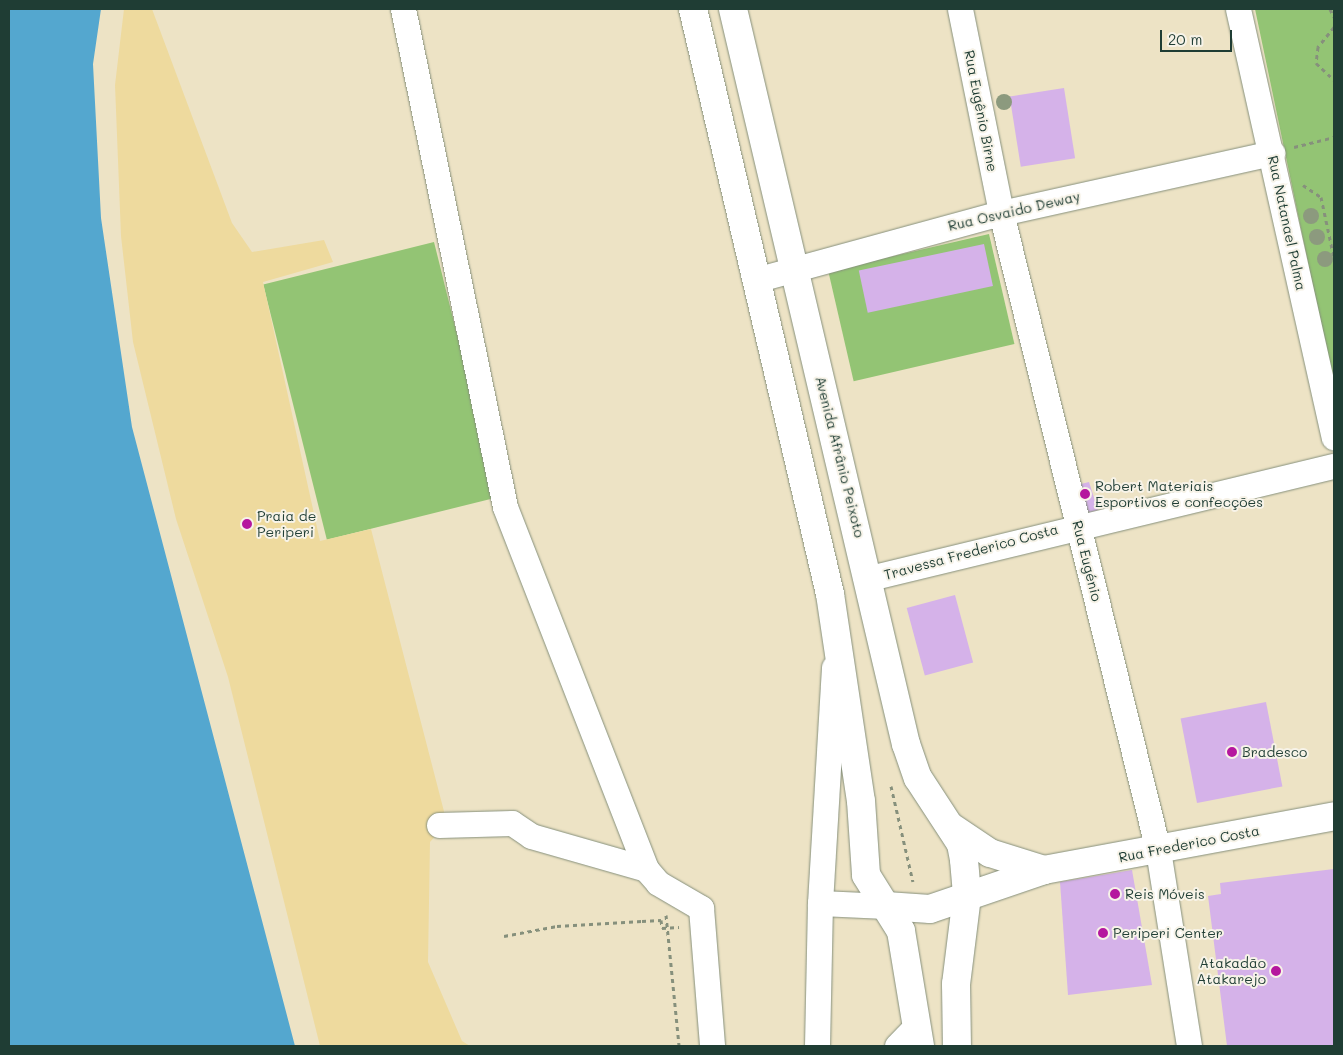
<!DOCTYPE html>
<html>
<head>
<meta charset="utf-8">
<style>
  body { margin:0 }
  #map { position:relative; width:1343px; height:1055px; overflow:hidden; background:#ede3c5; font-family:Mali,sans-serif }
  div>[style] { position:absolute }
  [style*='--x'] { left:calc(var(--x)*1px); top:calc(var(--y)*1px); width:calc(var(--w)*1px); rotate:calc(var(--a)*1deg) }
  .green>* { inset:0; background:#93c474; transform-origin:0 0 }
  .sand>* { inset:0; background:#eeda9e }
  .water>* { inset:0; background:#54a7cf }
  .building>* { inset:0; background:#d5b2e9; transform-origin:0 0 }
  .path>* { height:3px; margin-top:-1.5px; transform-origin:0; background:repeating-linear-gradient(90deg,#86907c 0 4px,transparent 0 8px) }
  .roads { filter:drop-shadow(0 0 1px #86907c) drop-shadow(0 0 1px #86907c) }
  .minor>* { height:25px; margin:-12.5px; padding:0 12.5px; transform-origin:12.5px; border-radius:12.5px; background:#fff }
  .major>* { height:28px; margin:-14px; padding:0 14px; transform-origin:14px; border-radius:14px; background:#fff }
  .trees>* { width:16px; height:16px; margin:-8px; border-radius:50%; background:#8c9a7e }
  .dots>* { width:14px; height:14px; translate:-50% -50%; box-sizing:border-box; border:2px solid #f7f3e8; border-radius:50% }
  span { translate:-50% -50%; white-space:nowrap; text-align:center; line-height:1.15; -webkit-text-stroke:4px #f7f3e8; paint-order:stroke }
  .street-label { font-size:14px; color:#1f3d34 }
  .poi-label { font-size:14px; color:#1f3d34 }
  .left { translate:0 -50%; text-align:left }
  .right { translate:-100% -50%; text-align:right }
  .frame { position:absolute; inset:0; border:10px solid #1f3d34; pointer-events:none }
  .scale { position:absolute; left:1160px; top:30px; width:72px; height:22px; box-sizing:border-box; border:2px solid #1f3d34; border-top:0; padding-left:6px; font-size:15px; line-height:18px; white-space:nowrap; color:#1f3d34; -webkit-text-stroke:4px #f7f3e8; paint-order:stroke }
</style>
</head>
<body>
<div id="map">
  <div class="green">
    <i style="clip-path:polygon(1255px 9px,1334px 9px,1334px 387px)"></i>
    <i style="left:989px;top:234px;width:113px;height:165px;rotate:77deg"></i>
    <i style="left:434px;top:242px;width:263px;height:176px;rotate:76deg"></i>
  </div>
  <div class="sand">
    <i style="clip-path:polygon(124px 9px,152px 9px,232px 223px,252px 252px,324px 240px,333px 262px,263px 282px,320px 541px,371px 529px,447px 823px,430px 842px,428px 962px,462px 1041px,470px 1046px,320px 1046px,228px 677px,176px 519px,133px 342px,121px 236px,115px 85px)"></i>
  </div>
  <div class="water">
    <i style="clip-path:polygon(9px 9px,101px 9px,93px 64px,101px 218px,132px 427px,295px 1046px,9px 1046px)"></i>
  </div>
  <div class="building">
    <i style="left:1064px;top:88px;width:71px;height:55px;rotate:81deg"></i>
    <i style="left:984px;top:244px;width:43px;height:128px;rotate:78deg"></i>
    <i style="clip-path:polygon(1089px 482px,1098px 510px,1088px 513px,1081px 508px,1077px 485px)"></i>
    <i style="left:955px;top:595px;width:70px;height:50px;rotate:75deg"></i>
    <i style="left:1266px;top:702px;width:86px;height:87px;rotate:79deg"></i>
    <i style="clip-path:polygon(1334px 869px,1334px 1046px,1227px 1046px,1208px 896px,1221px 894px,1220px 883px)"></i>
    <i style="clip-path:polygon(1132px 870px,1152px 985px,1068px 995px,1060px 882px)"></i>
  </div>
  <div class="path">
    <i style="--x:1330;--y:9;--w:9;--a:63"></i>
    <i style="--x:1334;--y:27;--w:26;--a:129"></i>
    <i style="--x:1318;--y:47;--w:16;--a:97"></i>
    <i style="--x:1316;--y:63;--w:25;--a:43"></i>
    <i style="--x:1294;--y:147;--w:41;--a:-14"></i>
    <i style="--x:1303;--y:185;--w:22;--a:34"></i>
    <i style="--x:1321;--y:197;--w:62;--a:78"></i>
    <i style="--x:891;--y:786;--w:98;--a:77.1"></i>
    <i style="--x:666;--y:915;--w:132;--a:84.3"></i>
    <i style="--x:504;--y:936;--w:54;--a:-10.7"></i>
    <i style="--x:557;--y:926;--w:85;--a:-3.4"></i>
    <i style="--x:642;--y:921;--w:19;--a:-3"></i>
    <i style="--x:661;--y:920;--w:8;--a:83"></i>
    <i style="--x:662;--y:928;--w:17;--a:-3"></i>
  </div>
  <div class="roads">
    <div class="minor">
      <i style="--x:403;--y:9;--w:508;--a:78.42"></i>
      <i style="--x:505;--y:507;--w:388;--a:68.7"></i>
      <i style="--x:646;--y:869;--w:18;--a:49"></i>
      <i style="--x:658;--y:883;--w:50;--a:30.2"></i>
      <i style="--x:701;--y:908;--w:138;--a:85.4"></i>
      <i style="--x:960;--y:9;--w:208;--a:78.6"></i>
      <i style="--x:1001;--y:213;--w:656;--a:76.15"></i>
      <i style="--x:1158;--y:850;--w:198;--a:81"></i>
      <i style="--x:1238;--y:9;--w:439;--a:77.4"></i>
      <i style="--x:759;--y:279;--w:251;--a:-15.3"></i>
      <i style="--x:1001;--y:213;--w:278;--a:-12.5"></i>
      <i style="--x:870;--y:578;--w:477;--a:-13.6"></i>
      <i style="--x:439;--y:825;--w:73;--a:-1.6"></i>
      <i style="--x:512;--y:823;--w:23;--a:34"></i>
      <i style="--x:531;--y:836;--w:120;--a:16"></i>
      <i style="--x:820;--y:903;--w:66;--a:2.6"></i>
      <i style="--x:817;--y:1046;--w:143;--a:-88.8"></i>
      <i style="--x:820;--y:903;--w:236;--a:-86.6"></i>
      <i style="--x:897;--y:1046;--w:29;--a:-46"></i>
    </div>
    <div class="major">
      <i style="--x:693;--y:9;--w:601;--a:76.82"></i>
      <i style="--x:830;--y:594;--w:209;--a:81.5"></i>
      <i style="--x:861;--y:801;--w:74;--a:86.1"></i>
      <i style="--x:866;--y:875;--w:66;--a:58"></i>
      <i style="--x:901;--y:931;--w:117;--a:80.6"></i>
      <i style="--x:733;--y:9;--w:755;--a:76.76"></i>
      <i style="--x:906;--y:744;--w:36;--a:71"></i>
      <i style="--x:918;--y:778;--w:79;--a:56.9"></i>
      <i style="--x:961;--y:844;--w:16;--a:79"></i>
      <i style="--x:964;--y:860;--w:36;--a:85"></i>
      <i style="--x:967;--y:896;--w:89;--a:97.1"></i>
      <i style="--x:956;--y:984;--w:62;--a:89.1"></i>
      <i style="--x:951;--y:827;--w:47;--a:33.7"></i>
      <i style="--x:990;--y:853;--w:57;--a:17.5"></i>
      <i style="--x:886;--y:906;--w:44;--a:3.9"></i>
      <i style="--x:930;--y:909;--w:120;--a:-18.9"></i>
      <i style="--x:1044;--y:870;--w:295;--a:-10.5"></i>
    </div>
  </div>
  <div class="trees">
    <i style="left:1004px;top:102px"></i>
    <i style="left:1311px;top:216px"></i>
    <i style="left:1317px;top:237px"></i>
    <i style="left:1325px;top:259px"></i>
  </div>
  <div class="dots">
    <i style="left:1085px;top:494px;background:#b5179e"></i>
    <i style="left:247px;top:524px;background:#b5179e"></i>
    <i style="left:1232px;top:752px;background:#b5179e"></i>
    <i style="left:1115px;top:894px;background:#b5179e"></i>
    <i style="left:1103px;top:933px;background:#b5179e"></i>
    <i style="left:1276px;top:971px;background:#b5179e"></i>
  </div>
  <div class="street-label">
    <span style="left:981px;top:111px;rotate:79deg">Rua Eugênio Birne</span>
    <span style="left:1014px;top:211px;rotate:-13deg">Rua Osvaido Deway</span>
    <span style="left:1287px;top:223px;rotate:78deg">Rua Natanael Palma</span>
    <span style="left:840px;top:457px;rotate:76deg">Avenida Afrânio Peixoto</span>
    <span style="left:971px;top:552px;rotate:-15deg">Travessa Frederico Costa</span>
    <span style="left:1087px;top:561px;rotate:76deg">Rua Eugénio</span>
    <span style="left:1189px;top:844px;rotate:-11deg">Rua Frederico Costa</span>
  </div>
  <div class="poi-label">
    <span class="left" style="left:1095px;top:494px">Robert Materiais<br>Esportivos e confecções</span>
    <span class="left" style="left:257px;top:524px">Praia de<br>Periperi</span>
    <span class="left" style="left:1242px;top:752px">Bradesco</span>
    <span class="left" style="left:1125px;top:894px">Reis Móveis</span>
    <span class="left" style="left:1113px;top:933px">Periperi Center</span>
    <span class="right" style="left:1266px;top:971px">Atakadão<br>Atakarejo</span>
  </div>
  <div class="frame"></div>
  <div class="scale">20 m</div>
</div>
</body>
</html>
